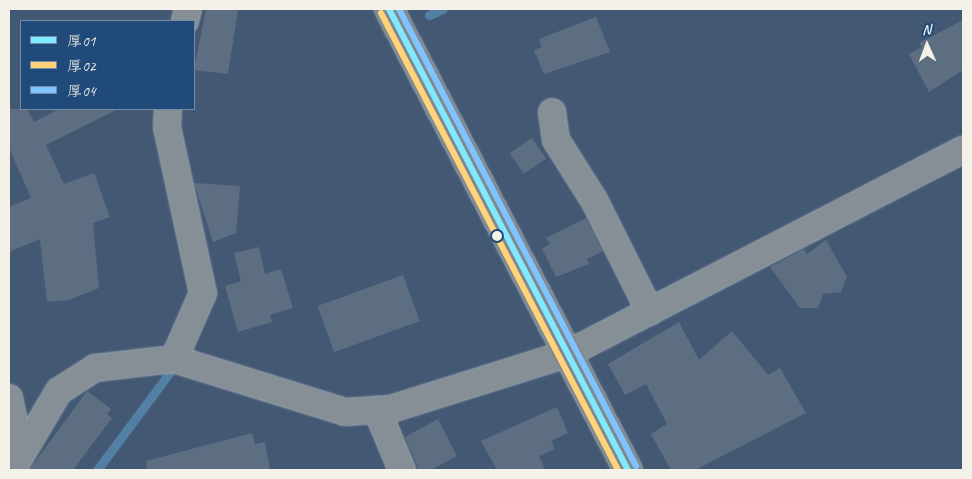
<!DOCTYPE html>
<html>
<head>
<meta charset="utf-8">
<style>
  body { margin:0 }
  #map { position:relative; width:972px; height:479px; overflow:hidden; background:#435973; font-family:Caveat,"Klee One",sans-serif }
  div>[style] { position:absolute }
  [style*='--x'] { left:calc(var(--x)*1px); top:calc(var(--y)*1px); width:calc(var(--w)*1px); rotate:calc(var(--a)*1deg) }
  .stream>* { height:9px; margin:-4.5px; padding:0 4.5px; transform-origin:4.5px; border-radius:4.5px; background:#547fa4 }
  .building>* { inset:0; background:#5e6e82; transform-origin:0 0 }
  .roads { filter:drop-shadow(0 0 1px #a2acb6) drop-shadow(0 0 1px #a2acb6) }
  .street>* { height:26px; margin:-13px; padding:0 13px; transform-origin:13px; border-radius:13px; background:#878f96 }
  .highway>* { height:28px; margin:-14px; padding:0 14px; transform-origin:14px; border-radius:14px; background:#80898f }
  .bus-1>* { height:6px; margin:-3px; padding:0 3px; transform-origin:3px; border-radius:3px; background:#80e8ff }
  .bus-2>* { height:6px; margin:-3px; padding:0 3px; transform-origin:3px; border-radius:3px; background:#ffd37a }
  .bus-3>* { height:6px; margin:-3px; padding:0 3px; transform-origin:3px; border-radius:3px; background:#80c4ff }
  .dots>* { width:14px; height:14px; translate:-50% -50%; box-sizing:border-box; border:2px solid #1f4a7a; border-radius:50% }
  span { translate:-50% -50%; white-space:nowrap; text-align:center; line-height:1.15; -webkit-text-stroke:4px #1f4a7a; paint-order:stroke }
  .frame { position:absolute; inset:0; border:10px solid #f4f1e8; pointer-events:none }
  .legend { position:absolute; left:20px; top:20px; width:175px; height:90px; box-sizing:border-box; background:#1f4a7a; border:1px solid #748da6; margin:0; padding:6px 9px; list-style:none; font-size:15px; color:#f4f1e8 }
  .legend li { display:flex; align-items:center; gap:10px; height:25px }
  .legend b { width:25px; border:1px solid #748da6 }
  .north { position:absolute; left:902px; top:20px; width:50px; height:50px; -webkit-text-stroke:4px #1f4a7a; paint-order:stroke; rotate:358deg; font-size:14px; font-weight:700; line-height:20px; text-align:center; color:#f4f1e8 }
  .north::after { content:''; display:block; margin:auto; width:18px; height:22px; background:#f4f1e8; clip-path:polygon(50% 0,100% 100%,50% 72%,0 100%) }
</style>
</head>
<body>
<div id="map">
  <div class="stream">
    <i style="--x:429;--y:15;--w:15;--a:-23"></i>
    <i style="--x:97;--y:470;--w:122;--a:-53.3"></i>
  </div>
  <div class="building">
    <i style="clip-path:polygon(206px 9px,238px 9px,228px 74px,194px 70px)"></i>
    <i style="clip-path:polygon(596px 17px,610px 52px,544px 74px,534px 50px,542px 47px,539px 39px)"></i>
    <i style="clip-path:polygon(963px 20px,963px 70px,929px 92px,909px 54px,922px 47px,919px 43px)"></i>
    <i style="clip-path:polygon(9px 109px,27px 109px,34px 122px,59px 109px,118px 109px,46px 145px,64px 184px,94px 173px,110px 217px,93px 223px,99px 288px,69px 300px,47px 302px,40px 239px,9px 252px,9px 207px,31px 198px,9px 148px)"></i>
    <i style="left:532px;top:138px;width:25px;height:27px;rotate:56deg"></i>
    <i style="clip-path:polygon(194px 183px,240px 186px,236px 233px,213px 242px)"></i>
    <i style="clip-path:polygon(586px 218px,603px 251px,587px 259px,589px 264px,556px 277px,542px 249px,550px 244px,546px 238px)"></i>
    <i style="clip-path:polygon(826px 240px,847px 277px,841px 292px,823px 294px,818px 308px,800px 308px,770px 267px,804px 249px,807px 254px)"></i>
    <i style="clip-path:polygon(259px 247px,265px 274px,281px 269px,293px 308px,270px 315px,272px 322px,238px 332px,225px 286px,241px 281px,234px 253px)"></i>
    <i style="left:403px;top:275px;width:49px;height:91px;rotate:70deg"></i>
    <i style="clip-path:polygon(679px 322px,699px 360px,732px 331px,768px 375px,780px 368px,806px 413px,695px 470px,671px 470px,651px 434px,667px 424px,646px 384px,625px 395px,608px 364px)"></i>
    <i style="clip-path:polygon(87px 391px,111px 409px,107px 414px,112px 418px,73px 470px,29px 470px)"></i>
    <i style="clip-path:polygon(557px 407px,568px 433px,551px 441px,555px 449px,539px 456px,545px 470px,497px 470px,481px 441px)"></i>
    <i style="clip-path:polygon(438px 419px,457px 456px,431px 470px,419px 470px,405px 437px)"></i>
    <i style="clip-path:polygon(252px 433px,255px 444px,265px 442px,270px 470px,147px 470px,146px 461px)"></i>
  </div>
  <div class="roads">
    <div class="street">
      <i style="--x:185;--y:21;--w:12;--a:-76"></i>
      <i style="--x:168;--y:109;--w:18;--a:93"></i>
      <i style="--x:167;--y:127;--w:170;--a:77.8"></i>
      <i style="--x:203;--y:293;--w:72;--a:113.7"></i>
      <i style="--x:552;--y:112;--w:28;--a:82"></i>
      <i style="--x:556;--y:140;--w:71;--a:57.7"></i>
      <i style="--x:594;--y:200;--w:125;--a:63.4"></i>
      <i style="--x:9;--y:398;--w:58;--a:78.1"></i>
      <i style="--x:377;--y:410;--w:65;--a:67.4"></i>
      <i style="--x:12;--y:470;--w:92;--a:-59.3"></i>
      <i style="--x:59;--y:391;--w:43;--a:-32.6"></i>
      <i style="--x:95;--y:368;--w:80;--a:-6.5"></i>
      <i style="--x:174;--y:359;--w:179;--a:17.2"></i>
      <i style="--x:345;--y:412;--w:46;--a:-3.7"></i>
      <i style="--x:391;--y:409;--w:184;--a:-17.4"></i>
      <i style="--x:567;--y:354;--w:445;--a:-27.3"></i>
    </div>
    <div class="highway">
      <i style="--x:389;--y:9;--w:519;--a:62.6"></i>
    </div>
  </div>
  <div class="bus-1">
    <i style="--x:389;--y:9;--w:519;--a:62.6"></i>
  </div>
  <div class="bus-2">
    <i style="--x:381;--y:13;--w:515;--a:62.59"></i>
  </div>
  <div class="bus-3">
    <i style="--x:399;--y:9;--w:515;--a:62.59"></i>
  </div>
  <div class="dots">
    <i style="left:497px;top:236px;background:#f4f1e8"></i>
  </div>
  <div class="frame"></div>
  <ul class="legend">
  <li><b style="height:6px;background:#80e8ff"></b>厚01</li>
  <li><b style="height:6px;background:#ffd37a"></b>厚02</li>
  <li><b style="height:6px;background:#80c4ff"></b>厚04</li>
  </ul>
  <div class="north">N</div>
</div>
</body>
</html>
